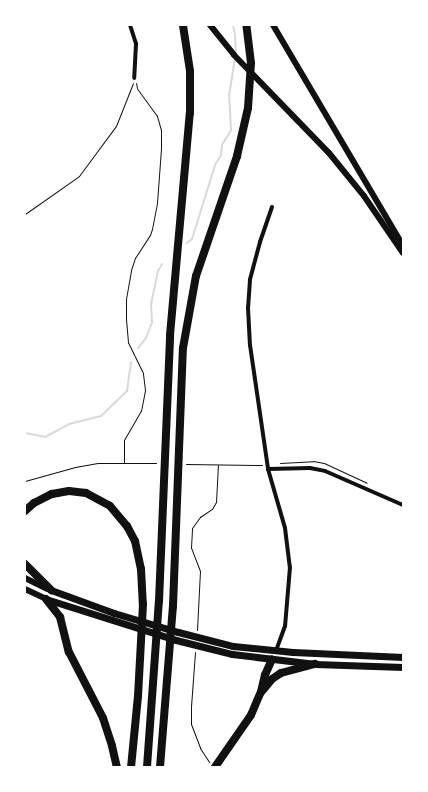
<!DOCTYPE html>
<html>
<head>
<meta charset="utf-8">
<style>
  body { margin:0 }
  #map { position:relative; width:428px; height:792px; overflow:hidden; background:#fff; font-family:Signika,sans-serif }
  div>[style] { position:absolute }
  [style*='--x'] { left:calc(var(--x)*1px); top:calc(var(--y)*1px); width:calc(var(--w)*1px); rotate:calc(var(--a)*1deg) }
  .stream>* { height:2px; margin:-1px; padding:0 1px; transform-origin:1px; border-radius:1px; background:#d9d9d9 }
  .path>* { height:1px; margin:-0.5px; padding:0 0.5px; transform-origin:0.5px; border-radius:0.5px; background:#111 }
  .minor>* { height:4px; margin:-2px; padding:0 2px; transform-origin:2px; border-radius:2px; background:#111 }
  .secondary>* { height:6px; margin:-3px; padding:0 3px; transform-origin:3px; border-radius:3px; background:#111 }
  .primary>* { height:7px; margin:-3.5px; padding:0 3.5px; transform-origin:3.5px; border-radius:3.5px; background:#111 }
  .motorway>* { height:8px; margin:-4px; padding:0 4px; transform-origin:4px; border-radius:4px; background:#111 }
  span { translate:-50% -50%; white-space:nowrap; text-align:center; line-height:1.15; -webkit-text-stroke:3px #fff; paint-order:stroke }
  .frame { position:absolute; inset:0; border:26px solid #fff; pointer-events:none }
</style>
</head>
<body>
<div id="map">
  <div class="stream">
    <i style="--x:233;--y:25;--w:10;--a:79"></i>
    <i style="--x:235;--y:35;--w:18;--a:87"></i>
    <i style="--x:187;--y:243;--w:6;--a:-39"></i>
    <i style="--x:192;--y:239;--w:77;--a:-72.7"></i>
    <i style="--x:215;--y:165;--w:12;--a:-59"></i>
    <i style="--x:221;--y:155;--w:10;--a:-84"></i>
    <i style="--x:222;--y:145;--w:17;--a:-59"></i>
    <i style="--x:231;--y:130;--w:34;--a:-93"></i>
    <i style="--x:229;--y:96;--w:38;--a:-81"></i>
    <i style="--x:138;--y:348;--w:13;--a:-51"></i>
    <i style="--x:146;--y:338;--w:17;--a:-69"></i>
    <i style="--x:152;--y:322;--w:18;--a:-93"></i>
    <i style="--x:151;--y:304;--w:34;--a:-78"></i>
    <i style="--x:158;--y:271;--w:8;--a:-60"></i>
    <i style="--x:25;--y:433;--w:20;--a:11"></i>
    <i style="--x:45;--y:437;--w:27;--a:-28"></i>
    <i style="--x:69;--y:424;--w:33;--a:-14"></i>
    <i style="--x:101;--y:416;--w:36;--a:-44"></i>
    <i style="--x:127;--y:391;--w:29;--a:-82"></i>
  </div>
  <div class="path">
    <i style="--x:25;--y:214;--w:66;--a:-35.1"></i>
    <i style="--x:79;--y:176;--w:62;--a:-53.5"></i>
    <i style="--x:116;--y:126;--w:46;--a:-68.4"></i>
    <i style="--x:124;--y:462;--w:22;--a:-90"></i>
    <i style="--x:124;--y:440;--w:34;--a:-60"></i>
    <i style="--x:141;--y:411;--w:21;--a:-79"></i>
    <i style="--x:145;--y:390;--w:17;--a:-97"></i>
    <i style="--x:143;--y:373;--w:34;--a:-116"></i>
    <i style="--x:128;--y:342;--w:23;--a:-95"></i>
    <i style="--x:126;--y:319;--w:20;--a:-90"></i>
    <i style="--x:126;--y:299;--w:29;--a:-80"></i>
    <i style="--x:131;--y:270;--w:13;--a:-72"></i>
    <i style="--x:135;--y:258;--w:27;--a:-57"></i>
    <i style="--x:150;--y:235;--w:6;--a:-72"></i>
    <i style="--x:152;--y:229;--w:26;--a:-79"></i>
    <i style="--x:157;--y:203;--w:55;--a:-85.8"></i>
    <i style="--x:161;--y:148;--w:18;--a:-90"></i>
    <i style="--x:161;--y:130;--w:15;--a:-106"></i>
    <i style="--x:157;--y:116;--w:34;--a:-126"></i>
    <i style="--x:137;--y:88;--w:5;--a:-101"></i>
    <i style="--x:280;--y:463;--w:33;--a:-3"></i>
    <i style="--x:313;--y:461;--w:11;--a:10"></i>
    <i style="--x:324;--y:463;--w:47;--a:24.9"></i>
    <i style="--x:186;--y:464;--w:76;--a:0.8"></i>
    <i style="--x:25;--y:481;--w:52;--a:-15.6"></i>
    <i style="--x:75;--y:467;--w:23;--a:-10"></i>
    <i style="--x:98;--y:463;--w:58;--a:0"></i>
    <i style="--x:197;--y:630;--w:59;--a:-87.1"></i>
    <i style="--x:200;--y:571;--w:25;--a:-111"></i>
    <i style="--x:191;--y:548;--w:20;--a:-87"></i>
    <i style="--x:192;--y:528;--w:14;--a:-54"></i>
    <i style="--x:200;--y:517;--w:14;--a:-34"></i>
    <i style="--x:212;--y:509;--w:8;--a:-60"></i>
    <i style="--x:216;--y:502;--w:37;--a:-87"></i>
    <i style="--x:195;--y:652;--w:54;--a:94.2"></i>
    <i style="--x:191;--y:706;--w:18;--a:90"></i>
    <i style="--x:191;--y:724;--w:26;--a:69"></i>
    <i style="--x:200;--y:748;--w:17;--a:57"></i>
  </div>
  <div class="minor">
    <i style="--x:130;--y:25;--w:20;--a:72"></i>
    <i style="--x:136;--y:44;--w:34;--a:93"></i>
    <i style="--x:272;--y:207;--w:37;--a:109"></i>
    <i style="--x:260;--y:242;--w:39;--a:105"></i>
    <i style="--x:250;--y:280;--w:28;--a:94"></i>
    <i style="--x:248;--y:308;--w:37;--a:87"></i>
    <i style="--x:250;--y:345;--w:125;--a:81.7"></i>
    <i style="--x:268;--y:469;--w:61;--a:73.9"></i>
    <i style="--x:285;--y:528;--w:39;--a:83"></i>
    <i style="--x:290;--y:567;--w:59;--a:94.8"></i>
    <i style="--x:285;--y:626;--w:27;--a:110"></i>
    <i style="--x:268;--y:469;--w:42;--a:-1.4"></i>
    <i style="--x:310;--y:468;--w:15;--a:11"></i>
    <i style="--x:325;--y:471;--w:85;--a:23.6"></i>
  </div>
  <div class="secondary">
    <i style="--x:210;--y:25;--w:38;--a:51"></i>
    <i style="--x:234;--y:55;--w:136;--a:45.9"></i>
    <i style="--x:329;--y:153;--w:55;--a:50.9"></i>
    <i style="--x:364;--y:196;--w:69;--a:55.6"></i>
    <i style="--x:273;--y:25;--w:256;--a:59.5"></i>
    <i style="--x:25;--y:578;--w:25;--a:26"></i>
    <i style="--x:25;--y:589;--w:23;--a:25"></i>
  </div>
  <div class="primary">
    <i style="--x:51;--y:590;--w:67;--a:20.1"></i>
    <i style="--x:114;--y:613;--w:67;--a:16.5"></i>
    <i style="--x:178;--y:632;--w:57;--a:14.3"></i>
    <i style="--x:233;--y:646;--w:60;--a:5.7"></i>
    <i style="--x:293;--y:652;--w:110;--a:2.6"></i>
    <i style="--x:46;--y:599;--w:136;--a:17.5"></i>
    <i style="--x:176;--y:640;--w:58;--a:14"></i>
    <i style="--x:232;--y:654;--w:84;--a:6.9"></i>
    <i style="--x:315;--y:664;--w:88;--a:2"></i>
  </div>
  <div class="motorway">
    <i style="--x:25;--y:511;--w:12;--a:-42"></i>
    <i style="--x:34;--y:503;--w:20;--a:-27"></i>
    <i style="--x:52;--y:494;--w:17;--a:-10"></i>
    <i style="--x:69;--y:491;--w:17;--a:7"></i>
    <i style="--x:86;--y:493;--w:27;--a:28"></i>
    <i style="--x:110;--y:506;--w:26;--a:50"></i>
    <i style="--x:127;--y:526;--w:17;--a:62"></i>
    <i style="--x:135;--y:541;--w:29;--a:78"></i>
    <i style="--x:141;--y:569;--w:35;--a:87"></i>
    <i style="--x:143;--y:604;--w:92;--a:93.1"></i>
    <i style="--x:138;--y:696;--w:71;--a:95.6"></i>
    <i style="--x:25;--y:564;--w:37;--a:45"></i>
    <i style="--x:46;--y:599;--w:23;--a:52"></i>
    <i style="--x:60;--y:617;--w:36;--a:76"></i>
    <i style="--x:69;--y:652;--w:74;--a:62.7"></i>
    <i style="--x:103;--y:718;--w:29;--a:72"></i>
    <i style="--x:112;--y:746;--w:22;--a:77"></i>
    <i style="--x:263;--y:690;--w:14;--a:-51"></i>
    <i style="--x:272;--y:679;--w:11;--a:-34"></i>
    <i style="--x:281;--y:673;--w:35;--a:-15"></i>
    <i style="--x:147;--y:767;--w:166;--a:-85.9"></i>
    <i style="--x:159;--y:601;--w:266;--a:-87.6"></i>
    <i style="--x:170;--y:335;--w:223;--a:-84.9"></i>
    <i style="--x:190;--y:113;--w:42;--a:-90"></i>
    <i style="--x:190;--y:71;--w:47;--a:-98.7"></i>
    <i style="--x:160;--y:767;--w:162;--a:-85.4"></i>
    <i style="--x:173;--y:606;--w:258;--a:-87.8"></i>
    <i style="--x:183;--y:348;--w:73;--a:-79.8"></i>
    <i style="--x:196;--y:276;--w:127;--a:-71.1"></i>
    <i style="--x:237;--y:156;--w:49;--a:-77.1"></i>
    <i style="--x:248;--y:108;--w:45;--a:-86.2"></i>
    <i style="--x:251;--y:63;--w:38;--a:-97"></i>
    <i style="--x:215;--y:767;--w:63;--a:-55.3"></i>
    <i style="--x:251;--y:715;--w:25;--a:-67"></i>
    <i style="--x:261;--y:692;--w:17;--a:-77"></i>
    <i style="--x:265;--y:675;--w:17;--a:-66"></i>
  </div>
  <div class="frame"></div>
</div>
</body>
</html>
